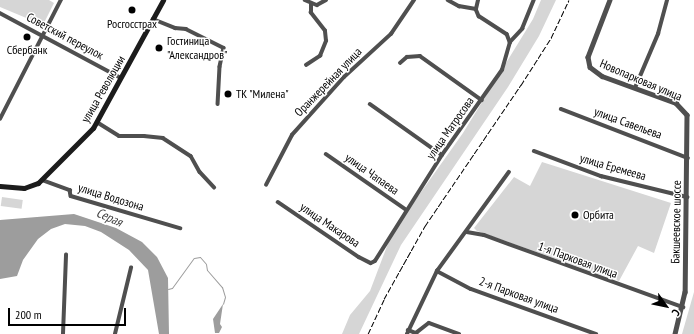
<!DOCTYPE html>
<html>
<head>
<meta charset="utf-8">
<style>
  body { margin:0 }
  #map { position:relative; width:694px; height:334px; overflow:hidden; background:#fff; font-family:"PT Sans Narrow",sans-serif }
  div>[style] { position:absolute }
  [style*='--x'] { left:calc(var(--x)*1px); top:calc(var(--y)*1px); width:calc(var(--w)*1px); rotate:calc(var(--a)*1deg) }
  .green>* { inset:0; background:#d6d6d6; transform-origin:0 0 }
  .water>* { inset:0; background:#9d9d9d }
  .stream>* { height:1px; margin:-0.5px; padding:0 0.5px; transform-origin:0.5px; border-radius:0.5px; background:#9d9d9d }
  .minor>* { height:3.5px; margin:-1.75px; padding:0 1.75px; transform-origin:1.75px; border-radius:1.75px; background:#4f4f4f }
  .tertiary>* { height:4.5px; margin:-2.25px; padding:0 2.25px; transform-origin:2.25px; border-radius:2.25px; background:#4f4f4f }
  .secondary>* { height:5px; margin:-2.5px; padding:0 2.5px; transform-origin:2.5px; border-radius:2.5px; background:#1c1c1c }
  .rail>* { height:1px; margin-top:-0.5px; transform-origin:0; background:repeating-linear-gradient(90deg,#000 0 6px,transparent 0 8px) }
  .dots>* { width:11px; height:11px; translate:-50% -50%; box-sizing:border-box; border:2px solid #fff; border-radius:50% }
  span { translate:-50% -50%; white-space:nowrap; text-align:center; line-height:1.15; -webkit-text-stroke:3px #fff; paint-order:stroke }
  .poi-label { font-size:12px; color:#000 }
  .left { translate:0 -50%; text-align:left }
  .street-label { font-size:12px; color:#000 }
  .water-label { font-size:13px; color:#3e3e3e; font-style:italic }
  .north { position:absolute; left:646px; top:286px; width:40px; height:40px; -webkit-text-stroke:3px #fff; paint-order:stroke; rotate:123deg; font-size:11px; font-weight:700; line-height:16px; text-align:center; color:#000 }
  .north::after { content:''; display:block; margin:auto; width:14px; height:18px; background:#000; clip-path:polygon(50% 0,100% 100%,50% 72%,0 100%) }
  .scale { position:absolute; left:8px; top:308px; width:118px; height:18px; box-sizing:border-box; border:2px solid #000; border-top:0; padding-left:5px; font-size:12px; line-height:14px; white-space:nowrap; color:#000; -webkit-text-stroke:3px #fff; paint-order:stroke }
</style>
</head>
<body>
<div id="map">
  <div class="green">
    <i style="clip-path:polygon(0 0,49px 0,54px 3px,43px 25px,0 7px)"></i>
    <i style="clip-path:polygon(541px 0,556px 0,539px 36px,508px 87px,401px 245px,359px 334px,342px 334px,350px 315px,370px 291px,392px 233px,463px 133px,533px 19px)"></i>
    <i style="clip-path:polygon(542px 162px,671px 203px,654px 253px,638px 246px,619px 281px,477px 231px,474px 228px,514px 177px,530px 186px)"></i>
    <i style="left:2px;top:197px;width:21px;height:9px;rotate:8deg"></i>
    <i style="clip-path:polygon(694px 292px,694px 334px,682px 334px)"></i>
  </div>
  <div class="water">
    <i style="clip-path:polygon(74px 214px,116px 228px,142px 242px,157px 257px,168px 278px,169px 334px,159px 334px,148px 270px,129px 250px,101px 232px,85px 226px,65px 224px,51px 229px,38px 239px,23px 260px,17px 276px,0 279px,0 220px)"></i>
    <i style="clip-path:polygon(223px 304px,220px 324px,222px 327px,219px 333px,215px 333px,213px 319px)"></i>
  </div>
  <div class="stream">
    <i style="--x:168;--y:289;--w:4;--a:-14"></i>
    <i style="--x:172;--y:288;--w:37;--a:-54"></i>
    <i style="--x:194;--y:258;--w:6;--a:-9"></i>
    <i style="--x:200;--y:257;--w:9;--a:49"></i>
    <i style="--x:206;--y:264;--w:6;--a:81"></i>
    <i style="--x:207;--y:270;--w:23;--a:49"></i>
    <i style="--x:222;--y:287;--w:10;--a:73"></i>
    <i style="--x:225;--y:297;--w:7;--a:106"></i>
  </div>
  <div class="minor">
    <i style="--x:305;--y:0;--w:13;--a:23"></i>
    <i style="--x:317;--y:5;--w:10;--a:-29"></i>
    <i style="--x:448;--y:0;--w:13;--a:29"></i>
    <i style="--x:459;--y:6;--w:17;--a:10"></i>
    <i style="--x:476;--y:9;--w:8;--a:67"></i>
    <i style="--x:479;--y:16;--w:33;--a:33"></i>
    <i style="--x:507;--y:34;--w:9;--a:69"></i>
    <i style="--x:476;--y:9;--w:9;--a:-77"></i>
    <i style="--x:0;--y:13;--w:137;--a:28.2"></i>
    <i style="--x:153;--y:19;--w:24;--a:22"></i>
    <i style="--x:175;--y:28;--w:11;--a:5"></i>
    <i style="--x:186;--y:29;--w:42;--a:26.6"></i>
    <i style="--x:224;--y:48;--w:19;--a:102"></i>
    <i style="--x:220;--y:67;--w:37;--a:93"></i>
    <i style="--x:400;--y:63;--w:9;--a:-41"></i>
    <i style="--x:407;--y:57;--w:13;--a:-4"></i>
    <i style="--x:420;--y:56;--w:76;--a:35.4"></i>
    <i style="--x:306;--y:65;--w:17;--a:-33"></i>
    <i style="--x:320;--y:56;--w:16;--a:-68"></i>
    <i style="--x:326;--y:41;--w:10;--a:-96"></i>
    <i style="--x:325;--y:31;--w:23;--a:-128"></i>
    <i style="--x:311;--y:13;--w:9;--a:-90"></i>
    <i style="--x:635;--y:88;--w:59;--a:-66.9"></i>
    <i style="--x:658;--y:34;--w:35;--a:-75"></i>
    <i style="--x:370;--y:104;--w:88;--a:35.3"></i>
    <i style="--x:561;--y:109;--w:136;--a:21.1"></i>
    <i style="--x:0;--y:119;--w:134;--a:-62.9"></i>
    <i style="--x:97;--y:122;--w:26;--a:32"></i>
    <i style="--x:119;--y:136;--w:25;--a:0"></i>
    <i style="--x:144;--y:136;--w:19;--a:6"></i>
    <i style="--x:163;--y:138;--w:33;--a:33"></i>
    <i style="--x:191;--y:156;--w:18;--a:61"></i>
    <i style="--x:200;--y:172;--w:21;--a:47"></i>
    <i style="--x:534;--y:151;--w:72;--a:20.5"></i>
    <i style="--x:601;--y:176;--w:89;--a:13.7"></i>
    <i style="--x:326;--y:154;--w:98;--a:34.7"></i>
    <i style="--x:42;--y:180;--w:30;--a:20"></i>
    <i style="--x:70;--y:190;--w:6;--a:81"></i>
    <i style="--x:71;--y:196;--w:114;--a:16.4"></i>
    <i style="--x:266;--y:185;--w:56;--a:-62.5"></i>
    <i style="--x:292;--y:135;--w:78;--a:-48.1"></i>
    <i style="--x:344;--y:77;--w:64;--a:-42.5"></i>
    <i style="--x:391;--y:34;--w:41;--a:-55.9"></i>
    <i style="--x:278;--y:202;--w:98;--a:34.2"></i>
    <i style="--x:359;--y:257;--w:13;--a:27"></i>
    <i style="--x:371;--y:263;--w:4;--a:-27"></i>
    <i style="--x:375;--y:261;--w:125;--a:-57.7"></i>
    <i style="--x:442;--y:155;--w:104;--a:-54.8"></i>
    <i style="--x:502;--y:70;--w:29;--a:-74"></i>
    <i style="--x:510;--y:42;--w:18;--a:-47"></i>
    <i style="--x:522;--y:29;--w:31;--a:-68"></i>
    <i style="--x:467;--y:232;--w:17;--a:10"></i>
    <i style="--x:484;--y:235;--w:212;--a:19.9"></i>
    <i style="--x:437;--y:271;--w:38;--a:28"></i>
    <i style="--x:471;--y:289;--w:133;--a:19.8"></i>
    <i style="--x:408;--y:330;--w:9;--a:21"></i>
    <i style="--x:416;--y:333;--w:16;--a:-38"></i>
    <i style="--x:429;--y:323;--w:32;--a:20"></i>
    <i style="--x:63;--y:334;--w:79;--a:-87.8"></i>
    <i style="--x:115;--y:334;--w:68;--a:-76.4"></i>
    <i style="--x:407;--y:334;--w:70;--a:-64.5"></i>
    <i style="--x:437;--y:271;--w:122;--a:-54"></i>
  </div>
  <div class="tertiary">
    <i style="--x:610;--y:0;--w:61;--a:111.1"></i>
    <i style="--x:588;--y:57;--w:10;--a:79"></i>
    <i style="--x:590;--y:67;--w:15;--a:37"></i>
    <i style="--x:602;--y:76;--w:79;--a:20"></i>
    <i style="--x:676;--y:103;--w:16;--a:47"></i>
    <i style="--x:687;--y:115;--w:177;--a:90.6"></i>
    <i style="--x:685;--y:292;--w:43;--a:103.4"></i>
  </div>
  <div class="secondary">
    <i style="--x:0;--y:186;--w:24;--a:5"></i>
    <i style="--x:24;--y:188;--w:15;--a:-20"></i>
    <i style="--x:38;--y:183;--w:78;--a:-45"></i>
    <i style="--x:93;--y:128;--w:146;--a:-61.3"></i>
  </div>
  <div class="rail">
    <i style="--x:368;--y:334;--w:38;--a:-65"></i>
    <i style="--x:384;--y:299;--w:84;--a:-60.7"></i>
    <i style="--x:425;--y:226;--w:171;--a:-55.8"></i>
    <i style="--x:521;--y:85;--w:56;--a:-57.4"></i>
    <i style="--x:551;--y:38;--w:42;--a:-64.7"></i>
  </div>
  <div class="dots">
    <i style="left:132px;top:10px;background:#000"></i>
    <i style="left:27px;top:37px;background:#000"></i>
    <i style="left:159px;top:48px;background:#000"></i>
    <i style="left:228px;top:94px;background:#000"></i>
    <i style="left:575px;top:215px;background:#000"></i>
  </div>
  <div class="poi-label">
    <span style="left:132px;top:24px">Росгосстрах</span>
    <span class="left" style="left:167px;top:48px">Гостиница<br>"Александров"</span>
    <span style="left:27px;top:50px">Сбербанк</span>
    <span class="left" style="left:236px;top:94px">ТК "Милена"</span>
    <span class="left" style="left:583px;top:215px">Орбита</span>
  </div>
  <div class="street-label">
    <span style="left:65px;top:36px;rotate:28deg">Советский переулок</span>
    <span style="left:641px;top:80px;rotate:23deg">Новопарковая улица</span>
    <span style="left:328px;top:82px;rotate:-46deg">Оранжерейная улица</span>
    <span style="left:103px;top:89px;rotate:-60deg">улица Революции</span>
    <span style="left:628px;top:123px;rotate:20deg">улица Савельева</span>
    <span style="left:450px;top:128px;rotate:-55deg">улица Матросова</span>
    <span style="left:613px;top:167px;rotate:16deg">улица Еремеева</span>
    <span style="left:372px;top:174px;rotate:35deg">улица Чапаева</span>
    <span style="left:111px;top:197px;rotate:17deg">улица Водозона</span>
    <span style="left:676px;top:222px;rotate:-89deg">Бакшеевское шоссе</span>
    <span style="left:330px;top:225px;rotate:34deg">улица Макарова</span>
    <span style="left:578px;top:260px;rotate:20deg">1-я Парковая улица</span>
    <span style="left:519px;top:295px;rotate:20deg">2-я Парковая улица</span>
  </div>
  <div class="water-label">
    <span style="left:109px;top:218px;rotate:24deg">Серая</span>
  </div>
  <div class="north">С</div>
  <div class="scale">200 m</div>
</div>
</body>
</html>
